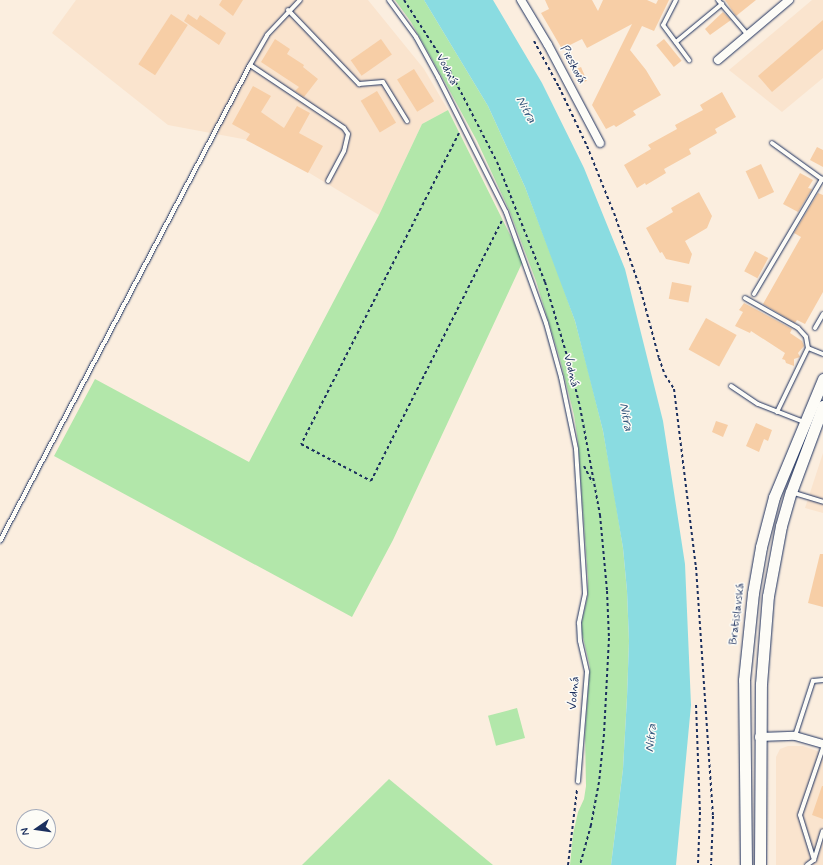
<!DOCTYPE html>
<html>
<head>
<meta charset="utf-8">
<style>
  body { margin:0 }
  #map { position:relative; width:823px; height:865px; overflow:hidden; background:#fbeedf; font-family:Mynerve,sans-serif }
  div>[style] { position:absolute }
  [style*='--x'] { left:calc(var(--x)*1px); top:calc(var(--y)*1px); width:calc(var(--w)*1px); rotate:calc(var(--a)*1deg) }
  .built>* { inset:0; background:#fae4ce }
  .green>* { inset:0; background:#b2e7aa; transform-origin:0 0 }
  .water>* { inset:0; background:#8adce1 }
  .building>* { inset:0; background:#f7cea6; transform-origin:0 0 }
  .path>* { height:2px; margin-top:-1px; transform-origin:0; background:repeating-linear-gradient(90deg,#1b2f5e 0 3px,transparent 0 6px) }
  .roads { filter:drop-shadow(0 0 1px #1b2f5e) drop-shadow(0 0 1px #1b2f5e) }
  .lane>* { height:4px; margin:-2px; padding:0 2px; transform-origin:2px; border-radius:2px; background:#fdfcf7 }
  .street>* { height:8px; margin:-4px; padding:0 4px; transform-origin:4px; border-radius:4px; background:#fdfcf7 }
  .secondary>* { height:11px; margin:-5.5px; padding:0 5.5px; transform-origin:5.5px; border-radius:5.5px; background:#fdfcf7 }
  span { translate:-50% -50%; white-space:nowrap; text-align:center; line-height:1.15; -webkit-text-stroke:3px #fdfcf7; paint-order:stroke }
  .street-label { font-size:12px; color:#1b2f5e }
  .water-label { font-size:13px; color:#375a7f; font-style:italic }
  .north { position:absolute; left:16px; top:809px; width:40px; height:40px; box-sizing:border-box; background:#fdfcf7; border:1px solid #a3aaba; border-radius:50%; rotate:257deg; font-size:11px; font-weight:700; line-height:16px; text-align:center; color:#1b2f5e }
  .north::after { content:''; display:block; margin:auto; width:14px; height:18px; background:#1b2f5e; clip-path:polygon(50% 0,100% 100%,50% 72%,0 100%) }
</style>
</head>
<body>
<div id="map">
  <div class="built">
    <i style="clip-path:polygon(76px 0,368px 0,424px 69px,448px 110px,422px 124px,379px 215px,258px 142px,168px 125px,52px 33px)"></i>
    <i style="clip-path:polygon(812px 0,823px 0,823px 78px,782px 112px,729px 70px)"></i>
    <i style="clip-path:polygon(823px 453px,823px 513px,805px 508px)"></i>
    <i style="clip-path:polygon(788px 746px,803px 746px,823px 753px,823px 865px,776px 865px,776px 757px,780px 749px)"></i>
  </div>
  <div class="green">
    <i style="clip-path:polygon(395px 0,424px 0,488px 106px,525px 187px,559px 276px,575px 321px,589px 374px,603px 431px,613px 486px,623px 548px,627px 591px,629px 641px,627px 697px,623px 769px,611px 865px,570px 865px,573px 834px,578px 812px,584px 799px,586px 786px,585px 735px,590px 667px,582px 633px,582px 622px,588px 595px,588px 579px,578px 442px,574px 415px,560px 359px,536px 281px,510px 212px,497px 184px,477px 141px,446px 84px,411px 22px)"></i>
    <i style="clip-path:polygon(448px 110px,523px 261px,393px 540px,352px 617px,54px 456px,95px 379px,249px 462px,379px 215px,422px 124px)"></i>
    <i style="left:517px;top:708px;width:31px;height:30px;rotate:75deg"></i>
    <i style="clip-path:polygon(389px 779px,493px 865px,302px 865px)"></i>
  </div>
  <div class="water">
    <i style="clip-path:polygon(424px 0,493px 0,542px 83px,584px 168px,625px 269px,663px 421px,685px 564px,691px 705px,676px 865px,611px 865px,623px 769px,627px 697px,629px 641px,627px 591px,623px 548px,603px 431px,575px 321px,525px 187px,488px 106px)"></i>
  </div>
  <div class="building">
    <i style="clip-path:polygon(222px 0,243px 0,233px 16px,219px 5px)"></i>
    <i style="clip-path:polygon(545px 0,592px 0,598px 11px,603px 0,647px 0,656px 4px,658px 0,669px 0,654px 31px,642px 26px,630px 50px,646px 70px,661px 95px,633px 111px,636px 115px,616px 127px,614px 125px,606px 129px,592px 105px,632px 24px,587px 48px,582px 39px,562px 49px,541px 13px,549px 9px)"></i>
    <i style="clip-path:polygon(725px 0,756px 0,736px 16px)"></i>
    <i style="clip-path:polygon(723px 12px,731px 20px,710px 35px,705px 29px)"></i>
    <i style="left:171px;top:14px;width:20px;height:60px;rotate:33deg"></i>
    <i style="clip-path:polygon(188px 14px,197px 20px,200px 15px,226px 33px,219px 45px,184px 21px)"></i>
    <i style="clip-path:polygon(823px 20px,823px 49px,772px 92px,758px 76px)"></i>
    <i style="clip-path:polygon(275px 39px,290px 49px,287px 54px,304px 65px,303px 67px,318px 79px,304px 97px,295px 91px,299px 87px,261px 62px)"></i>
    <i style="left:381px;top:39px;width:19px;height:37px;rotate:55deg"></i>
    <i style="left:664px;top:39px;width:28px;height:10px;rotate:51deg"></i>
    <i style="left:581px;top:67px;width:15px;height:8px;rotate:67deg"></i>
    <i style="left:414px;top:69px;width:38px;height:20px;rotate:58deg"></i>
    <i style="clip-path:polygon(253px 86px,271px 96px,261px 112px,284px 128px,297px 106px,310px 113px,299px 133px,323px 146px,308px 173px,246px 140px,250px 134px,232px 124px)"></i>
    <i style="left:377px;top:91px;width:37px;height:19px;rotate:59deg"></i>
    <i style="clip-path:polygon(722px 92px,736px 117px,715px 129px,717px 133px,689px 149px,691px 154px,664px 169px,666px 173px,646px 185px,645px 183px,637px 188px,624px 165px,651px 149px,648px 145px,677px 129px,675px 125px,703px 110px,700px 105px)"></i>
    <i style="clip-path:polygon(817px 147px,823px 150px,823px 167px,810px 160px)"></i>
    <i style="left:761px;top:164px;width:31px;height:17px;rotate:65deg"></i>
    <i style="clip-path:polygon(800px 173px,813px 180px,808px 188px,812px 189px,798px 212px,783px 204px)"></i>
    <i style="clip-path:polygon(699px 192px,712px 216px,707px 228px,685px 241px,692px 254px,689px 264px,666px 259px,662px 252px,660px 253px,646px 228px,673px 212px,671px 208px)"></i>
    <i style="clip-path:polygon(818px 193px,823px 195px,823px 292px,805px 324px,797px 320px,795px 323px,763px 304px,801px 237px,794px 233px)"></i>
    <i style="left:755px;top:251px;width:15px;height:23px;rotate:28deg"></i>
    <i style="left:672px;top:282px;width:20px;height:17px;rotate:11deg"></i>
    <i style="clip-path:polygon(744px 303px,792px 329px,790px 333px,802px 341px,804px 346px,798px 353px,800px 357px,794px 359px,794px 366px,786px 363px,785px 360px,782px 359px,785px 353px,751px 331px,750px 333px,735px 326px,743px 312px,739px 310px)"></i>
    <i style="left:706px;top:318px;width:35px;height:36px;rotate:29deg"></i>
    <i style="clip-path:polygon(716px 421px,728px 425px,723px 437px,712px 432px)"></i>
    <i style="clip-path:polygon(756px 423px,772px 430px,768px 441px,764px 439px,759px 452px,746px 446px)"></i>
    <i style="clip-path:polygon(820px 554px,823px 554px,823px 607px,808px 603px)"></i>
    <i style="clip-path:polygon(822px 786px,823px 786px,823px 819px,812px 815px)"></i>
  </div>
  <div class="path">
    <i style="--x:404;--y:0;--w:85;--a:57.1"></i>
    <i style="--x:450;--y:71;--w:102;--a:62.7"></i>
    <i style="--x:497;--y:162;--w:129;--a:68.2"></i>
    <i style="--x:545;--y:282;--w:88;--a:73.4"></i>
    <i style="--x:570;--y:366;--w:42;--a:76.3"></i>
    <i style="--x:580;--y:407;--w:110;--a:79.5"></i>
    <i style="--x:600;--y:515;--w:76;--a:84.7"></i>
    <i style="--x:607;--y:591;--w:47;--a:87.6"></i>
    <i style="--x:609;--y:638;--w:96;--a:93"></i>
    <i style="--x:604;--y:734;--w:48;--a:95.9"></i>
    <i style="--x:599;--y:782;--w:44;--a:100.5"></i>
    <i style="--x:591;--y:825;--w:41;--a:105.4"></i>
    <i style="--x:534;--y:41;--w:52;--a:61.5"></i>
    <i style="--x:559;--y:87;--w:65;--a:64.6"></i>
    <i style="--x:587;--y:146;--w:72;--a:68.1"></i>
    <i style="--x:614;--y:213;--w:83;--a:70.9"></i>
    <i style="--x:641;--y:291;--w:69;--a:75"></i>
    <i style="--x:659;--y:358;--w:18;--a:71"></i>
    <i style="--x:665;--y:375;--w:17;--a:57"></i>
    <i style="--x:674;--y:389;--w:179;--a:83"></i>
    <i style="--x:696;--y:567;--w:250;--a:86.1"></i>
    <i style="--x:713;--y:816;--w:49;--a:92.3"></i>
    <i style="--x:459;--y:133;--w:349;--a:116.9"></i>
    <i style="--x:301;--y:444;--w:79;--a:27.9"></i>
    <i style="--x:371;--y:481;--w:291;--a:-63.3"></i>
    <i style="--x:584;--y:466;--w:18;--a:63"></i>
    <i style="--x:696;--y:705;--w:107;--a:87.9"></i>
    <i style="--x:700;--y:812;--w:53;--a:92.2"></i>
    <i style="--x:568;--y:865;--w:77;--a:-83.2"></i>
  </div>
  <div class="roads">
    <div class="lane">
      <i style="--x:389;--y:0;--w:46;--a:53.9"></i>
      <i style="--x:416;--y:37;--w:46;--a:61.2"></i>
      <i style="--x:438;--y:77;--w:151;--a:63.3"></i>
      <i style="--x:506;--y:212;--w:118;--a:70.2"></i>
      <i style="--x:546;--y:323;--w:56;--a:74.5"></i>
      <i style="--x:561;--y:377;--w:74;--a:78.2"></i>
      <i style="--x:576;--y:449;--w:145;--a:86.4"></i>
      <i style="--x:585;--y:594;--w:30;--a:102"></i>
      <i style="--x:579;--y:623;--w:18;--a:87"></i>
      <i style="--x:580;--y:641;--w:32;--a:77"></i>
      <i style="--x:587;--y:672;--w:110;--a:94.7"></i>
      <i style="--x:676;--y:0;--w:28;--a:117"></i>
      <i style="--x:663;--y:25;--w:44;--a:53.4"></i>
      <i style="--x:718;--y:0;--w:45;--a:49.5"></i>
      <i style="--x:288;--y:10;--w:103;--a:46.2"></i>
      <i style="--x:359;--y:84;--w:24;--a:-5"></i>
      <i style="--x:383;--y:82;--w:46;--a:58.4"></i>
      <i style="--x:676;--y:42;--w:60;--a:-39.6"></i>
      <i style="--x:250;--y:65;--w:113;--a:33.8"></i>
      <i style="--x:344;--y:128;--w:7;--a:56"></i>
      <i style="--x:348;--y:134;--w:17;--a:103"></i>
      <i style="--x:344;--y:151;--w:34;--a:118"></i>
      <i style="--x:772;--y:143;--w:62;--a:35.8"></i>
      <i style="--x:754;--y:294;--w:134;--a:-59.4"></i>
      <i style="--x:822;--y:179;--w:1;--a:45"></i>
      <i style="--x:745;--y:298;--w:61;--a:29.5"></i>
      <i style="--x:798;--y:328;--w:12;--a:48"></i>
      <i style="--x:806;--y:337;--w:11;--a:80"></i>
      <i style="--x:815;--y:328;--w:16;--a:-60"></i>
      <i style="--x:731;--y:386;--w:32;--a:34"></i>
      <i style="--x:758;--y:404;--w:49;--a:21.4"></i>
      <i style="--x:777;--y:412;--w:71;--a:-64.2"></i>
      <i style="--x:808;--y:348;--w:16;--a:22"></i>
      <i style="--x:791;--y:492;--w:34;--a:17"></i>
      <i style="--x:0;--y:541;--w:538;--a:-62.29"></i>
      <i style="--x:250;--y:65;--w:34;--a:-60"></i>
      <i style="--x:267;--y:35;--w:48;--a:-46.7"></i>
      <i style="--x:795;--y:736;--w:58;--a:-71.9"></i>
      <i style="--x:813;--y:681;--w:10;--a:-6"></i>
      <i style="--x:814;--y:860;--w:47;--a:-107.3"></i>
      <i style="--x:800;--y:815;--w:71;--a:-71.1"></i>
      <i style="--x:807;--y:865;--w:9;--a:-36"></i>
      <i style="--x:814;--y:860;--w:30;--a:-73"></i>
    </div>
    <div class="street">
      <i style="--x:521;--y:0;--w:52;--a:59"></i>
      <i style="--x:548;--y:45;--w:111;--a:62"></i>
      <i style="--x:718;--y:60;--w:93;--a:-40.2"></i>
      <i style="--x:759;--y:737;--w:36;--a:-2"></i>
      <i style="--x:795;--y:736;--w:29;--a:16"></i>
    </div>
    <div class="secondary">
      <i style="--x:746;--y:865;--w:185;--a:-90.6"></i>
      <i style="--x:744;--y:680;--w:87;--a:-84.1"></i>
      <i style="--x:753;--y:593;--w:47;--a:-80.1"></i>
      <i style="--x:761;--y:547;--w:52;--a:-75.4"></i>
      <i style="--x:774;--y:497;--w:128;--a:-67.4"></i>
      <i style="--x:760;--y:865;--w:181;--a:-89.7"></i>
      <i style="--x:761;--y:684;--w:88;--a:-85.5"></i>
      <i style="--x:768;--y:596;--w:71;--a:-79.5"></i>
      <i style="--x:781;--y:526;--w:35;--a:-74"></i>
      <i style="--x:791;--y:492;--w:92;--a:-69.6"></i>
    </div>
  </div>
  <div class="street-label">
    <span style="left:572px;top:65px;rotate:62deg">Piesková</span>
    <span style="left:446px;top:70px;rotate:62deg">Vodná</span>
    <span style="left:570px;top:371px;rotate:76deg">Vodná</span>
    <span style="left:738px;top:614px;rotate:-83deg">Bratislavská</span>
    <span style="left:575px;top:693px;rotate:-85deg">Vodná</span>
  </div>
  <div class="water-label">
    <span style="left:525px;top:110px;rotate:61deg">Nitra</span>
    <span style="left:625px;top:417px;rotate:80deg">Nitra</span>
    <span style="left:652px;top:738px;rotate:-84deg">Nitra</span>
  </div>
  <div class="north">N</div>
</div>
</body>
</html>
